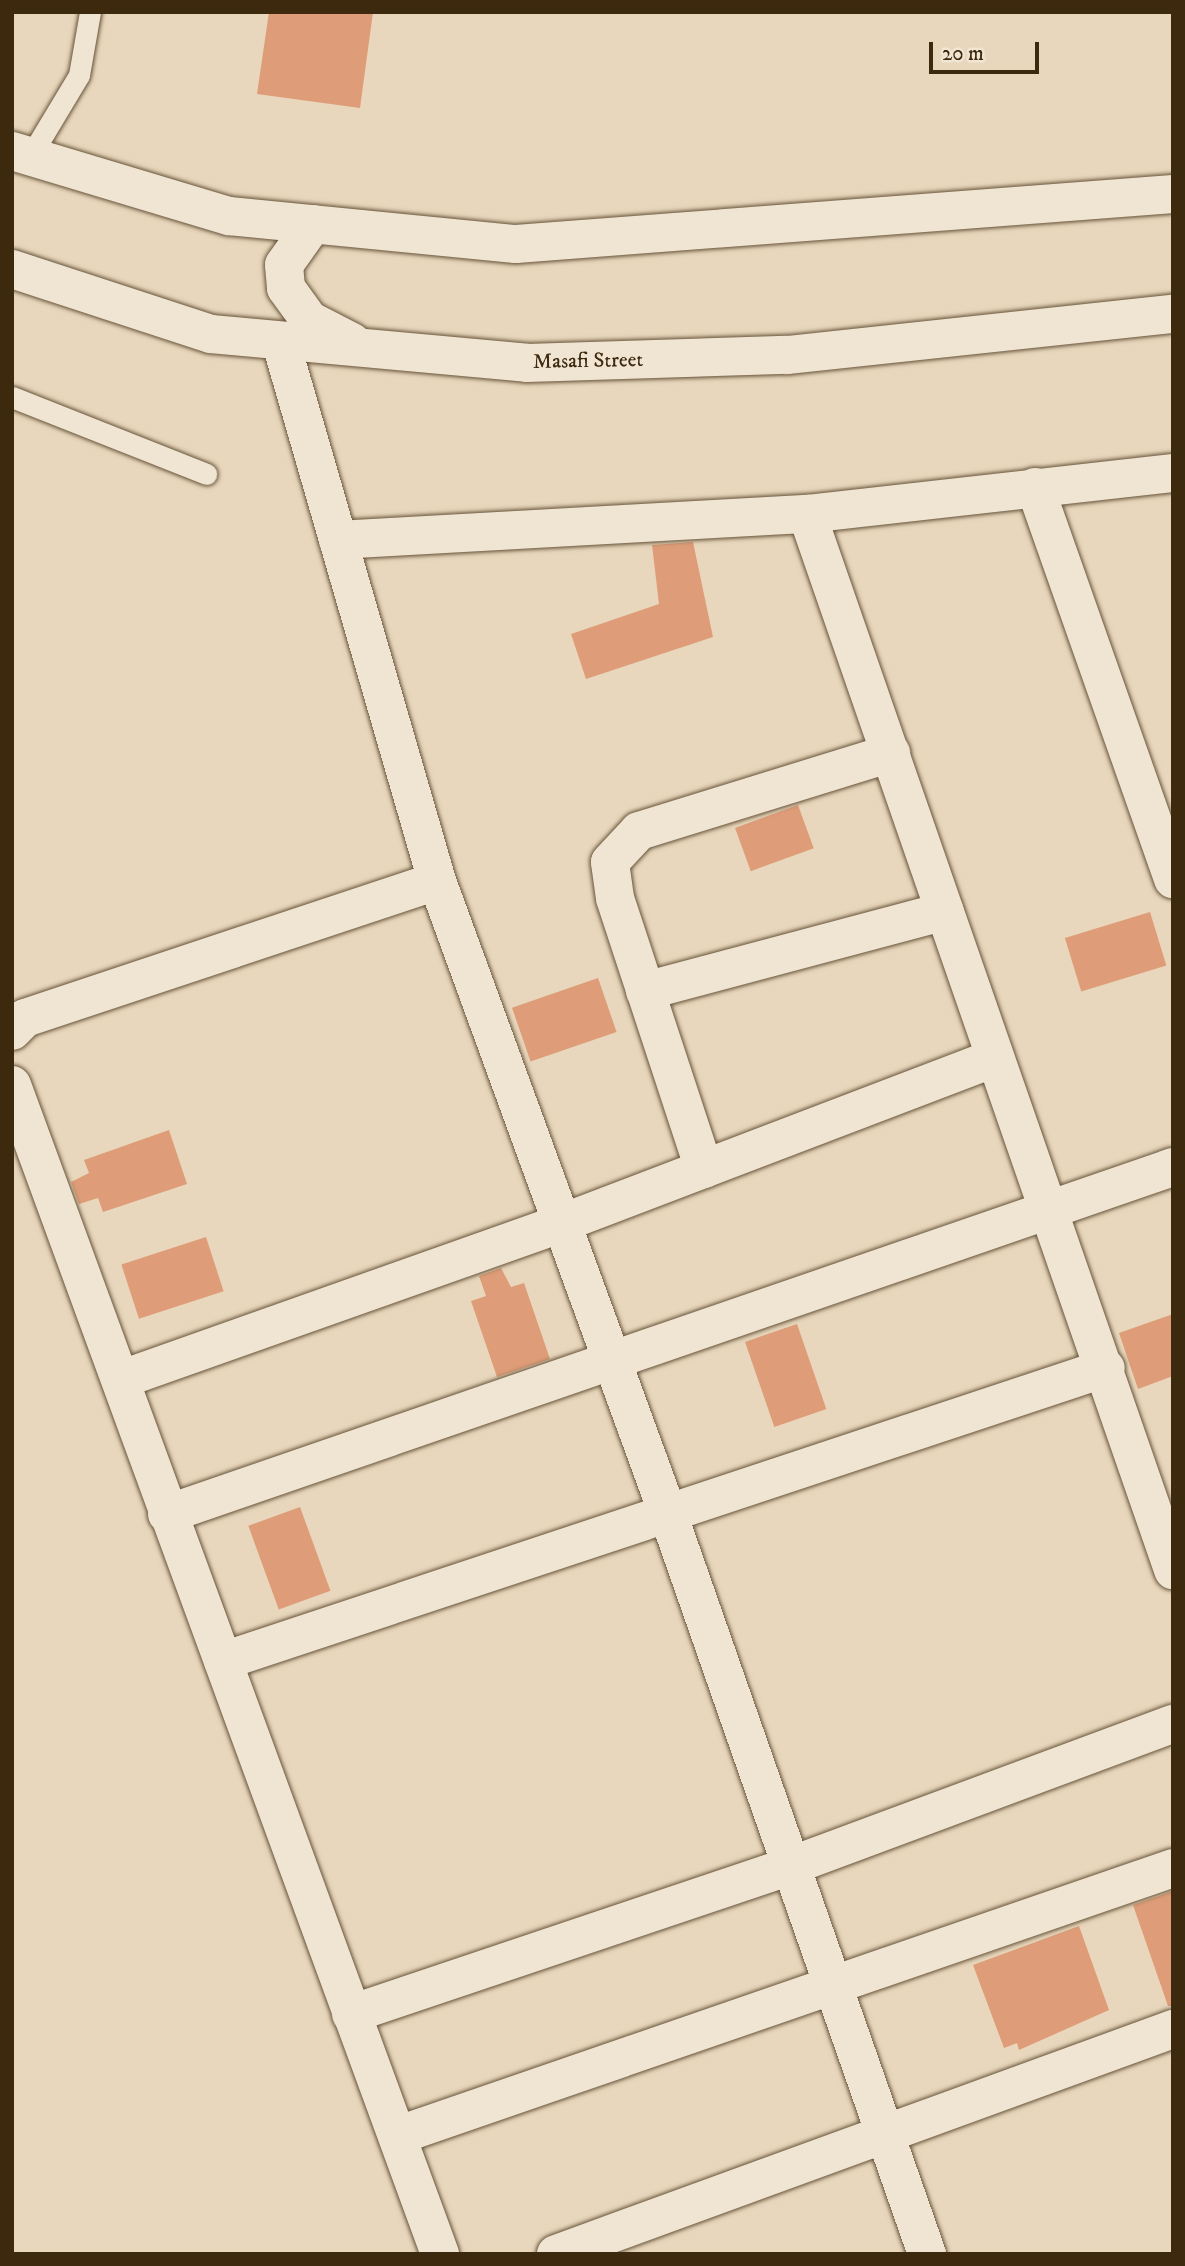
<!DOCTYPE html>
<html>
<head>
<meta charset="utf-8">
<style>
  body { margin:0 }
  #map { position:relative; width:1185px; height:2266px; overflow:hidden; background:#e8d7bc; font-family:"IM FELL DW Pica",serif }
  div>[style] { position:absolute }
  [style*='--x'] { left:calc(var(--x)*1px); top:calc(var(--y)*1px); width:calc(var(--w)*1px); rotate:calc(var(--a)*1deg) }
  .building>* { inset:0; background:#de9d78; transform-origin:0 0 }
  .roads { filter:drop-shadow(0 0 2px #67543a) drop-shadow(0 0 2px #67543a) }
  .lane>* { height:21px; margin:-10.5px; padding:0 10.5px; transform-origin:10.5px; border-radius:10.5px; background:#f0e5d3 }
  .street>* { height:38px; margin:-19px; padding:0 19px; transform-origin:19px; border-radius:19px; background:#f0e5d3 }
  .secondary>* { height:38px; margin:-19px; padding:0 19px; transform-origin:19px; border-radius:19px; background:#f0e5d3 }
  span { translate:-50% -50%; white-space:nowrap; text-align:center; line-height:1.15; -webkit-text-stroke:7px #f0e5d3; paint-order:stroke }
  .street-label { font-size:21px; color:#3c290e }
  .frame { position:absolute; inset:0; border:14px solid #3c290e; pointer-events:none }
  .scale { position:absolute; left:929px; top:42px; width:110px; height:32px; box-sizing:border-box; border:4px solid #3c290e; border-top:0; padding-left:9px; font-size:21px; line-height:24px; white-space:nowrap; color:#3c290e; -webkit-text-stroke:5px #f0e5d3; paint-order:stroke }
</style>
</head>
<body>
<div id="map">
  <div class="building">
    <i style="clip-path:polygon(269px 12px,373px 12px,360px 108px,257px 94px)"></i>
    <i style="clip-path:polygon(693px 542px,713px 637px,586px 679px,571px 634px,659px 604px,652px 545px)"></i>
    <i style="left:798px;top:805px;width:46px;height:67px;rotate:70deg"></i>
    <i style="left:1150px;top:912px;width:56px;height:89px;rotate:73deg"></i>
    <i style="left:598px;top:978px;width:57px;height:91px;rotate:71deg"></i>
    <i style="clip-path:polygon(169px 1130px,187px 1184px,103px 1212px,98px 1198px,79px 1204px,71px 1182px,89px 1173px,84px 1160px)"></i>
    <i style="left:206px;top:1237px;width:57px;height:89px;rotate:72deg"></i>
    <i style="clip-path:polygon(501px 1268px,511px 1287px,524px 1283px,550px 1359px,497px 1377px,471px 1301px,486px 1296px,479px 1276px)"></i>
    <i style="clip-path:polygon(1173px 1314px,1173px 1376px,1138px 1389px,1119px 1333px)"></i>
    <i style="left:797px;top:1324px;width:90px;height:55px;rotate:71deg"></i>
    <i style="left:300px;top:1507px;width:89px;height:55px;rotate:70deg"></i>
    <i style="clip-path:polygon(1173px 1891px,1173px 2006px,1168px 2006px,1133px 1905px)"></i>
    <i style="clip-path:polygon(1079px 1926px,1109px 2010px,1019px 2050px,1017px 2043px,1004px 2048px,973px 1965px)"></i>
  </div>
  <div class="roads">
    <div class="lane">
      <i style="--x:28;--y:160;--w:99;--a:-59"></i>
      <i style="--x:79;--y:75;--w:64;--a:-80.1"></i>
      <i style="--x:12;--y:397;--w:209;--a:21.6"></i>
    </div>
    <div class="street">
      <i style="--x:281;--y:343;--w:560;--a:73.83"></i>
      <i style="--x:437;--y:881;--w:674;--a:69.95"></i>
      <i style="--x:668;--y:1514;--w:784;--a:70.71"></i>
      <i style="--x:1035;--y:487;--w:416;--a:70.6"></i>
      <i style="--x:807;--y:514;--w:1118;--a:70.88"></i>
      <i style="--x:338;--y:540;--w:470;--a:-3.2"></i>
      <i style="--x:807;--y:514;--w:368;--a:-6.4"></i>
      <i style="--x:645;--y:991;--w:310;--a:-14.9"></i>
      <i style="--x:12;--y:1031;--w:18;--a:-45"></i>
      <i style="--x:25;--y:1018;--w:434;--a:-18.4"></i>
      <i style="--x:12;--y:1085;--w:1245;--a:69.89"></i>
      <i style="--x:704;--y:1169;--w:285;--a:-108.2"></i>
      <i style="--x:615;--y:898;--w:36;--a:-98"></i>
      <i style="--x:610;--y:862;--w:42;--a:-46.9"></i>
      <i style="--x:639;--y:831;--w:264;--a:-17.2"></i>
      <i style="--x:122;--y:1379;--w:461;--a:-19.5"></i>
      <i style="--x:557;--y:1225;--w:469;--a:-20.9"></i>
      <i style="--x:167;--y:1514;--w:1064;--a:-19.03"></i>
      <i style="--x:223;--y:1661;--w:930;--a:-18.36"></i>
      <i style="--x:351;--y:2014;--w:466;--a:-18.6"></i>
      <i style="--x:793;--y:1865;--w:405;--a:-20.4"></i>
      <i style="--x:399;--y:2135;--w:819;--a:-19.03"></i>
      <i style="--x:556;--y:2254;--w:657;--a:-20.04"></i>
    </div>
    <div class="secondary">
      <i style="--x:12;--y:151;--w:227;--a:16.7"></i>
      <i style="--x:229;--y:216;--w:288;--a:5.6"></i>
      <i style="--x:516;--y:244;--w:659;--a:-4.35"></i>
      <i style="--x:313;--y:224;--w:50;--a:125.3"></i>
      <i style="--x:284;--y:265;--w:23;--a:85"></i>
      <i style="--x:286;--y:288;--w:39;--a:54"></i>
      <i style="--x:309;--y:320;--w:48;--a:27.1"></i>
      <i style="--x:12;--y:269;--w:209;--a:18.1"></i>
      <i style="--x:211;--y:334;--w:317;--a:5.2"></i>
      <i style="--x:527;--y:363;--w:260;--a:-1.8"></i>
      <i style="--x:787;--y:355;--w:388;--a:-6.1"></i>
    </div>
  </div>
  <div class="street-label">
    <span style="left:588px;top:361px;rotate:-1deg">Masafi Street</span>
  </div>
  <div class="frame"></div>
  <div class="scale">20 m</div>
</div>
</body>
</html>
